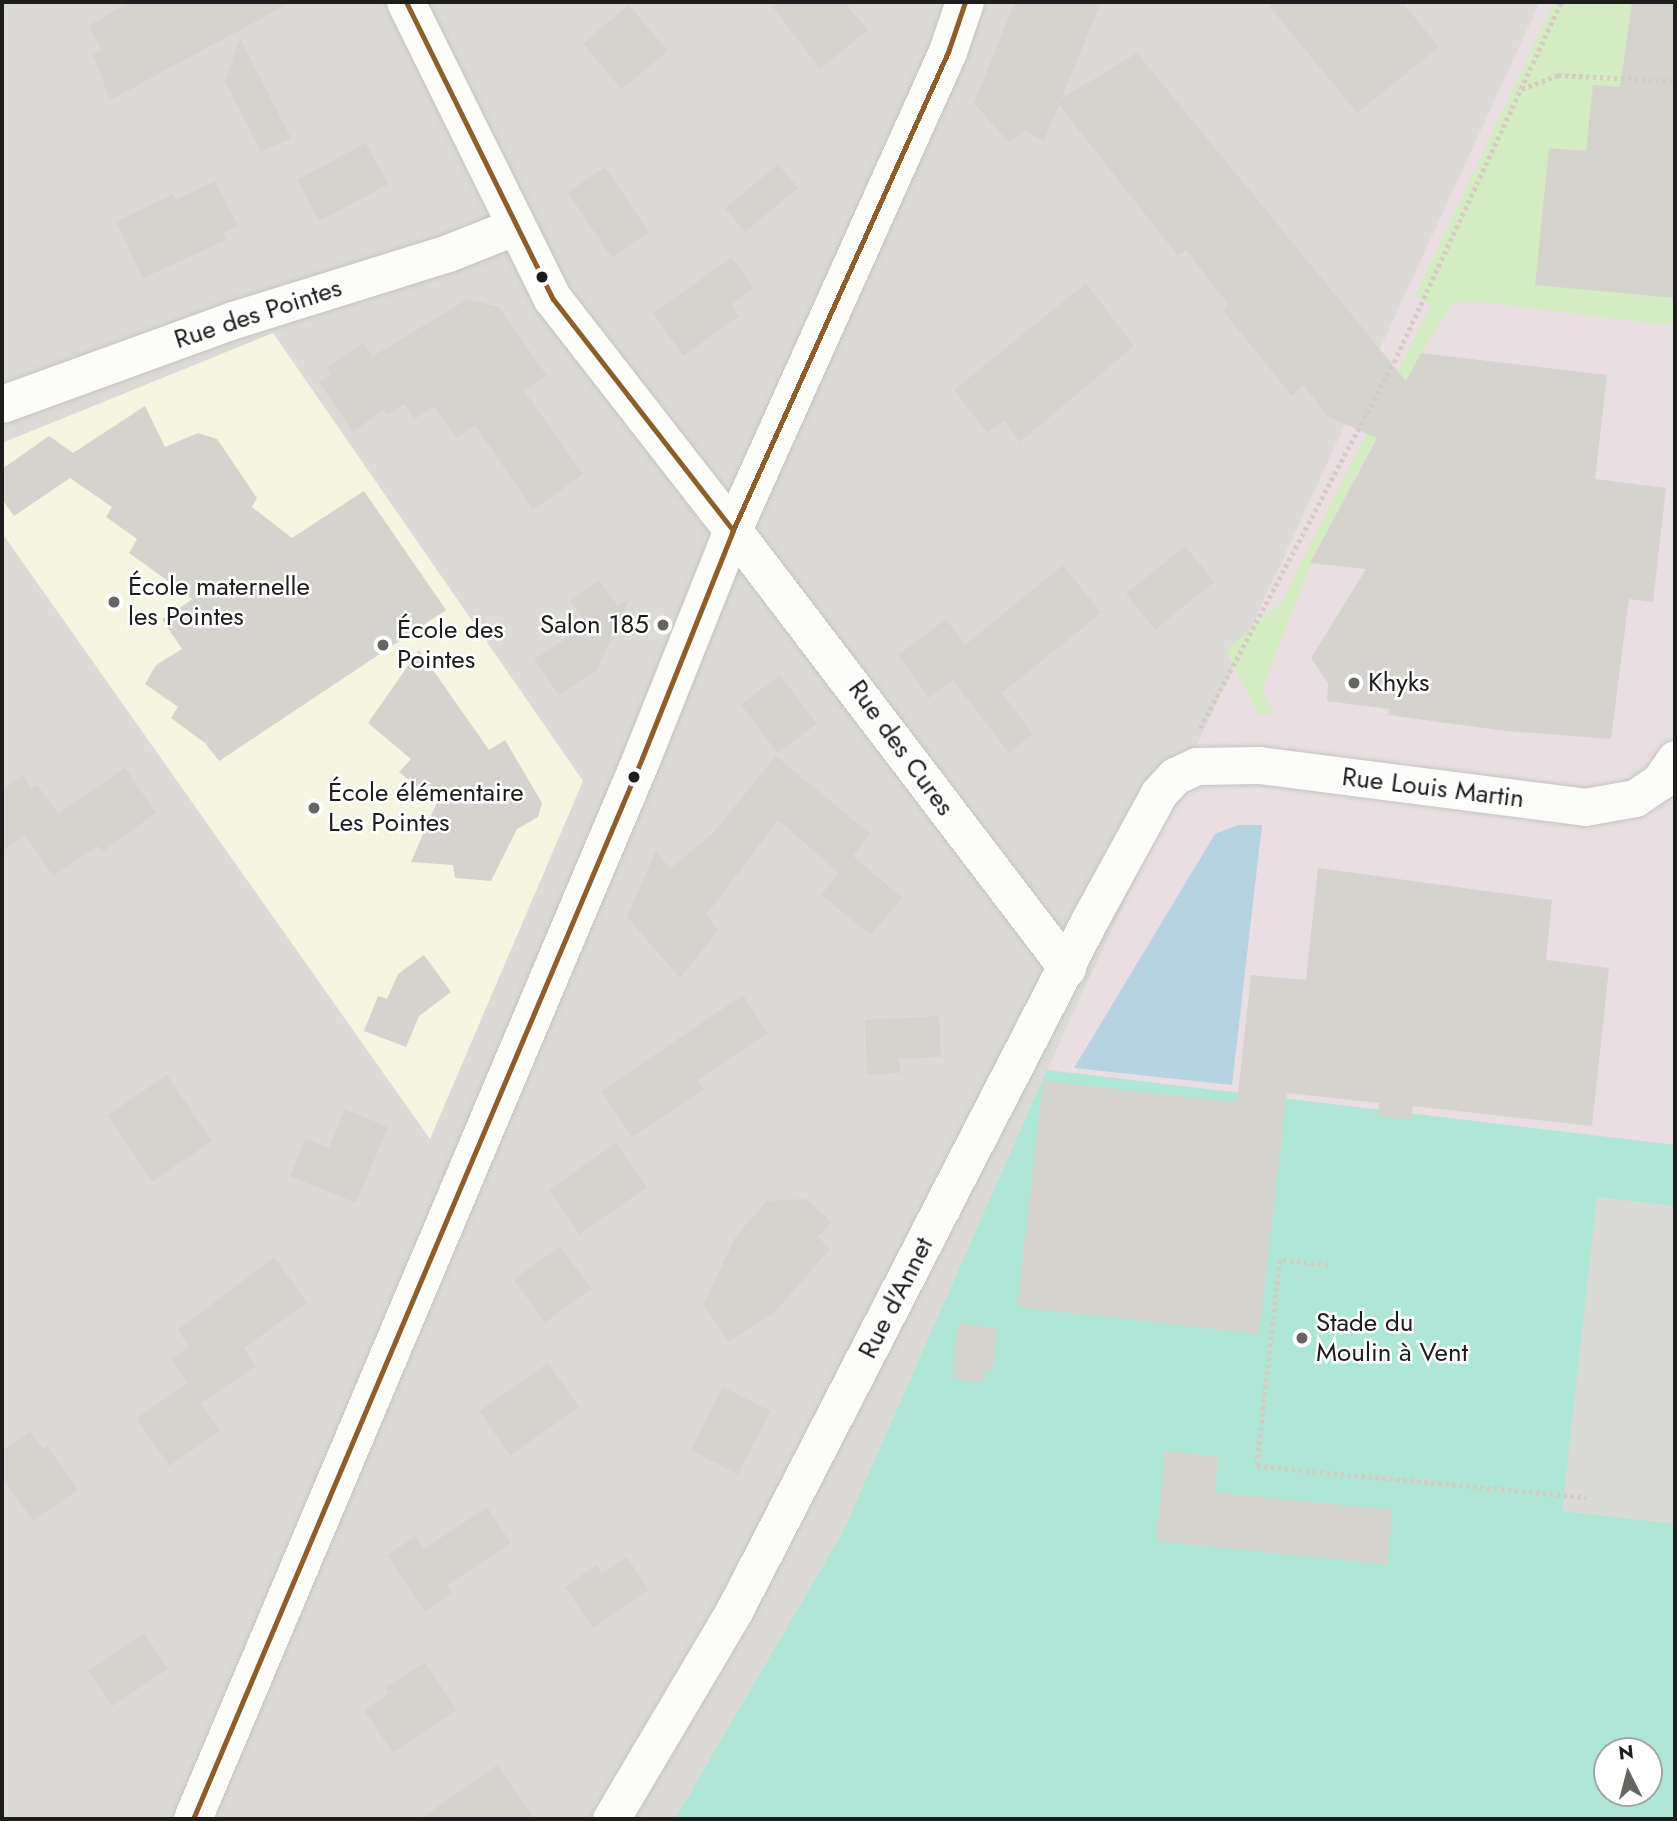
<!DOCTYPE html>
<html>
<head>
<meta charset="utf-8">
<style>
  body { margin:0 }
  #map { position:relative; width:1677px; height:1821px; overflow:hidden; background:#ecebe5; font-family:Jost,sans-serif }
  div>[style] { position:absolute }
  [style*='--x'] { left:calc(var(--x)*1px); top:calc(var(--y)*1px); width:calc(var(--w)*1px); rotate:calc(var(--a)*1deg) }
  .residential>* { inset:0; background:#dbdad7 }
  .industrial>* { inset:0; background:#eadee3 }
  .education>* { inset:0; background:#f4f6e0 }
  .grass>* { inset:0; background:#d3ecc1 }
  .pitch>* { inset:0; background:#aee7d6 }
  .parking>* { inset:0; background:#dadad7 }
  .water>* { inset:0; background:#b7d2e1 }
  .building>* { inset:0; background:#d4d3cd; transform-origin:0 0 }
  .path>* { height:4.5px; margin-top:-2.25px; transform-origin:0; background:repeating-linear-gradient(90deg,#d7cac4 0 3.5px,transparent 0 7px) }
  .roads { filter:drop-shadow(0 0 2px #c4c4c1) drop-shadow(0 0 2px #c4c4c1) }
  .minor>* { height:37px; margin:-18.5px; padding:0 18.5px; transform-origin:18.5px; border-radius:18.5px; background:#fcfcfb }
  .tertiary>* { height:38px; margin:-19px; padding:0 19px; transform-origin:19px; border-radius:19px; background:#fcfcfb }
  .bus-1>* { height:5px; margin:-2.5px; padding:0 2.5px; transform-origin:2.5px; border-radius:2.5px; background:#8d5e2a }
  .dots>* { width:19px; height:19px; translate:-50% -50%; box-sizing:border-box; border:4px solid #fff; border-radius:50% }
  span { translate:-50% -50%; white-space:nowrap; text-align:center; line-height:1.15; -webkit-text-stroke:5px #fff; paint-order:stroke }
  .street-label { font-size:26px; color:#1d1d1d }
  .poi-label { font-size:26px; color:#1d1d1d }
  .left { translate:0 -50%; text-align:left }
  .right { translate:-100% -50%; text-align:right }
  .frame { position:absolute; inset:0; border:4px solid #1d1d1d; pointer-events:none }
  .north { position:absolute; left:1593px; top:1737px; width:70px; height:70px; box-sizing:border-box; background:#fff; border:2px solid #a5a5a5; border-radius:50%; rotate:354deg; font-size:19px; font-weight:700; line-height:28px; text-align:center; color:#1d1d1d }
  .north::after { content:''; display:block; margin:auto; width:24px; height:32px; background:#656563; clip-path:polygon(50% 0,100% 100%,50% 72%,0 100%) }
</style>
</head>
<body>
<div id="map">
  <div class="residential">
    <i style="clip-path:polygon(evenodd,2px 2px,1675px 2px,1675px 1819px,2px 1819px,2px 2px,1607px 1751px,1649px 1751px,1649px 1793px,1607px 1793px,1607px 1751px)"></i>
  </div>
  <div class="industrial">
    <i style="clip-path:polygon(1540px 2px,1675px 2px,1675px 1145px,1047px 1070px)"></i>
  </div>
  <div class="education">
    <i style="clip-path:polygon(273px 333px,583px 781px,430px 1139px,2px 533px,2px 443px)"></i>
  </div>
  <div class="grass">
    <i style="clip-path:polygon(1554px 2px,1632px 2px,1623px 63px,1675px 69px,1675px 93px,1593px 85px,1586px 151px,1549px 148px,1535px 284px,1675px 298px,1675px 326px,1483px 302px,1453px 303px,1421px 353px,1313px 557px,1263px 687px,1272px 713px,1259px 716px,1226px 651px,1282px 601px,1431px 305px,1415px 296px)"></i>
  </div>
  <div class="pitch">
    <i style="clip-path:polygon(evenodd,1047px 1070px,1675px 1145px,1675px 1819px,675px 1819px,843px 1532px,1047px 1070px,1607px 1751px,1649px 1751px,1649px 1793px,1607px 1793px,1607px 1751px)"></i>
  </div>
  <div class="parking">
    <i style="clip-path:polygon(1597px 1197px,1675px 1206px,1675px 1524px,1562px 1511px)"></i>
  </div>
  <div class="water">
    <i style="clip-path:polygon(1238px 825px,1262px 825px,1232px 1085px,1074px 1068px,1215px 834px)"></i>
  </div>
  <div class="building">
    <i style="clip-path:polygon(128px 2px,292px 2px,110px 100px,93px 55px,102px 50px,89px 26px)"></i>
    <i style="clip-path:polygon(769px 2px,844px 2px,868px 30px,820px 69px)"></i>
    <i style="clip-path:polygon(1015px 2px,1101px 2px,1061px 99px,1137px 53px,1406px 381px,1421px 353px,1607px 375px,1595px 479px,1666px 488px,1653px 602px,1629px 599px,1611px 739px,1506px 731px,1388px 715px,1389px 709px,1327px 701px,1328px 683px,1311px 658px,1366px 569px,1310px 563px,1377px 438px,1327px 416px,1304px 385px,1292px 396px,1223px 311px,1228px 304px,1186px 250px,1178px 256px,1059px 105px,1044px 141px,1024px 131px,1009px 143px,974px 103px)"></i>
    <i style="clip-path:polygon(1266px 2px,1402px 2px,1439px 47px,1357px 113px)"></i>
    <i style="clip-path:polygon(1632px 2px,1675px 2px,1675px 298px,1535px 285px,1549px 148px,1586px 151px,1593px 85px,1620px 87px)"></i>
    <i style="left:629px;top:5px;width:60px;height:60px;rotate:50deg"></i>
    <i style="clip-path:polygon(240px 38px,291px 138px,261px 152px,225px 81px)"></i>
    <i style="left:366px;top:143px;width:47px;height:78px;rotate:62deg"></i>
    <i style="left:778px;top:164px;width:31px;height:69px;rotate:50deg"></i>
    <i style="left:605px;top:167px;width:79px;height:45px;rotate:56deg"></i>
    <i style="clip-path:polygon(215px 181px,238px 226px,223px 233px,226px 240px,143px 278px,116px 222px,173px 194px,176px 200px)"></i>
    <i style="clip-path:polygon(732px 257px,754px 288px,731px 305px,739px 316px,683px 356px,653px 313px)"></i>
    <i style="clip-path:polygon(1086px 283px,1134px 346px,1020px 442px,1004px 421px,987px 433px,954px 390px)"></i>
    <i style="clip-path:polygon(468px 299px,499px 307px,547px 376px,524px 391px,583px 474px,533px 510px,475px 425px,456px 438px,434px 406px,415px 419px,404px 404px,388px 415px,384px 410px,353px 432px,319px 382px,331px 374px,327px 367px,363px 343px,373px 356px)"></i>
    <i style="clip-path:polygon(145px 406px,165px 447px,198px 433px,217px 439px,257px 498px,252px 507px,292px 538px,364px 491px,446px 610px,219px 761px,205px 743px,171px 718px,178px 707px,145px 684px,156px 665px,182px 649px,162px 619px,193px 599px,129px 553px,137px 539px,106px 517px,112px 507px,70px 478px,14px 516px,2px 499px,2px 469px,49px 436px,73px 453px)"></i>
    <i style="left:1185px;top:546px;width:46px;height:76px;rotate:51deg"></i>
    <i style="clip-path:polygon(1063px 565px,1101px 613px,1002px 693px,1033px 734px,1009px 753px,953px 680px,929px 698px,898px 655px,946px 619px,965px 645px)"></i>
    <i style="clip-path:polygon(599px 580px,618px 606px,629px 599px,597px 670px,559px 695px,534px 659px,588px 625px,570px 600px)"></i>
    <i style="clip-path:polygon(419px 650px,489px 750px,505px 740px,542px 803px,538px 817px,517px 829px,491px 881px,455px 878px,453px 865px,411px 862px,437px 802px,399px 772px,411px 759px,368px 723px)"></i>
    <i style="left:780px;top:675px;width:61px;height:49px;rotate:53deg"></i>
    <i style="clip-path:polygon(776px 756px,870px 834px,853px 856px,902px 898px,871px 935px,821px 895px,839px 873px,778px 820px,707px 914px,718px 931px,680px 978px,627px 917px,656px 850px,670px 869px,713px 833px)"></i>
    <i style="clip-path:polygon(125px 768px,156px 813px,102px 852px,98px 846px,53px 876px,25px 835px,2px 851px,2px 789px,23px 775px,31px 788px,37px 785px,58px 813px)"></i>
    <i style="clip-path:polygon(1318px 868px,1552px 900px,1546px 960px,1609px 968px,1592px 1126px,1413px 1106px,1411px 1120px,1378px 1116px,1379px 1103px,1287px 1093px,1259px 1334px,1017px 1307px,1043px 1081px,1237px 1102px,1251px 975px,1306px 980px)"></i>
    <i style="clip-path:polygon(424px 955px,451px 992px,419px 1016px,406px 1047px,364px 1031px,378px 996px,387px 999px,398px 974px)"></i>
    <i style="clip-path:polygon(743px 995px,768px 1033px,698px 1080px,704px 1090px,632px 1137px,601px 1091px)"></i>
    <i style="clip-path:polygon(939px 1016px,941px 1057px,899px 1059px,900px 1073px,867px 1075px,865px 1020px)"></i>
    <i style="left:167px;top:1075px;width:80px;height:72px;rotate:56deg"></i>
    <i style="clip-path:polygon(345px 1109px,388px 1127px,356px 1203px,290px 1176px,305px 1139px,329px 1148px)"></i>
    <i style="left:616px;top:1143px;width:54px;height:82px;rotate:55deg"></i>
    <i style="clip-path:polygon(806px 1199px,832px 1222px,818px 1237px,830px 1249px,773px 1314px,729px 1341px,703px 1305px,736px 1236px,767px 1201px)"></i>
    <i style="left:560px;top:1246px;width:53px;height:57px;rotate:54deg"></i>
    <i style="clip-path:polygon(274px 1257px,307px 1303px,244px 1348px,256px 1366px,201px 1403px,171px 1359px,189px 1347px,178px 1330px)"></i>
    <i style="clip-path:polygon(958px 1323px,997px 1328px,993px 1370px,985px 1369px,984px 1383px,952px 1379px)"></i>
    <i style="left:548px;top:1363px;width:54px;height:84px;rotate:55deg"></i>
    <i style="left:187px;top:1383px;width:58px;height:62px;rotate:55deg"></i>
    <i style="left:723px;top:1387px;width:53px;height:71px;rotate:27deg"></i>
    <i style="clip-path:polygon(30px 1431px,43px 1449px,47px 1446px,78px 1490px,33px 1521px,2px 1477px,2px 1451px)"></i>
    <i style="clip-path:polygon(1165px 1451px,1218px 1456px,1215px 1492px,1393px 1510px,1387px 1565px,1156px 1541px)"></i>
    <i style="clip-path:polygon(487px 1507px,511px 1543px,447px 1585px,452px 1594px,425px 1612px,387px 1555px,416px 1536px,424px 1549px)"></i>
    <i style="clip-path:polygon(627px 1557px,649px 1590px,593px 1628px,565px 1587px,596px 1565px,602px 1573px)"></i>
    <i style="left:144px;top:1633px;width:43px;height:67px;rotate:56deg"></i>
    <i style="clip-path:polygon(425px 1662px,457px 1710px,393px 1753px,364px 1710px,389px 1693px,385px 1688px)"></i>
    <i style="clip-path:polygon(497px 1765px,535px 1819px,420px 1819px)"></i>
  </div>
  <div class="path">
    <i style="--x:1522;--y:89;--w:39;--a:-21"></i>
    <i style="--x:1558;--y:75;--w:117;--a:2.9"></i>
    <i style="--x:1200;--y:728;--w:414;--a:-62.1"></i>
    <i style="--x:1394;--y:362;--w:397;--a:-65.1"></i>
    <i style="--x:1328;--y:1265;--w:48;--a:-174.1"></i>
    <i style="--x:1280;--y:1260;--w:207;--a:96.4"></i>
    <i style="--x:1257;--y:1466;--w:331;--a:5.4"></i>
  </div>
  <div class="roads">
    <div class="minor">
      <i style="--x:2;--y:404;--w:243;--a:-20"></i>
      <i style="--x:230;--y:321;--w:228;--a:-17.3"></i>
      <i style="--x:448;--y:253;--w:73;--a:-21.7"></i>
      <i style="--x:733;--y:530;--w:551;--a:52.67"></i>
      <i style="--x:611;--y:1819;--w:242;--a:-59.4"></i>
      <i style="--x:734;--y:1611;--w:776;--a:-62.77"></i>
      <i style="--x:1089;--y:921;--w:146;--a:-61.3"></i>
      <i style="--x:1159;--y:793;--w:23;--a:-47"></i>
      <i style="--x:1175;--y:776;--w:23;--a:-25"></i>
      <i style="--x:1196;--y:766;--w:63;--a:-0.9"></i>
      <i style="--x:1259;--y:765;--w:329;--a:7.3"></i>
      <i style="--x:1585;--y:807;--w:51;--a:-10.2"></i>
      <i style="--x:1635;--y:798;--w:29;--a:-34"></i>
      <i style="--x:1659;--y:782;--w:28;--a:-55"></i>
    </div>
    <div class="tertiary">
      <i style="--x:406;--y:2;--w:331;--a:63.7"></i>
      <i style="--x:553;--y:299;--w:293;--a:52.1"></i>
      <i style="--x:193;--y:1819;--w:1152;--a:-67.06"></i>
      <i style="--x:642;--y:758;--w:245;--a:-68.2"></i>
      <i style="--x:733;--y:530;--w:524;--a:-65.78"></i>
      <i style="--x:948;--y:52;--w:53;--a:-71.2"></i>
    </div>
  </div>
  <div class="bus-1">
    <i style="--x:406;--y:2;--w:331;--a:63.7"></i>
    <i style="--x:553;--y:299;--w:293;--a:52.1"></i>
    <i style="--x:193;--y:1819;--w:1152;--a:-67.06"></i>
    <i style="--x:642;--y:758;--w:245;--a:-68.2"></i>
    <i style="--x:733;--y:530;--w:524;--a:-65.78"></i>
    <i style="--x:948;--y:52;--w:53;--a:-71.2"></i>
  </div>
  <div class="dots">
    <i style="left:542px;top:277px;background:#1d1d1d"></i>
    <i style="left:114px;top:602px;background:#656563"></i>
    <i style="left:663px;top:625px;background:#656563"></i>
    <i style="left:383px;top:645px;background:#656563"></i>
    <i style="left:1354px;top:683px;background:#656563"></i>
    <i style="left:634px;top:777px;background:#1d1d1d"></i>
    <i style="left:314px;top:808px;background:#656563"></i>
    <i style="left:1302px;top:1338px;background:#656563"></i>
  </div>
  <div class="street-label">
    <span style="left:258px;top:314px;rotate:-18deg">Rue des Pointes</span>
    <span style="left:901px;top:748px;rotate:54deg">Rue des Cures</span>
    <span style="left:1433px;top:788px;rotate:7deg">Rue Louis Martin</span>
    <span style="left:896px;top:1298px;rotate:-63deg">Rue d'Annet</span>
  </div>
  <div class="poi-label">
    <span class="left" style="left:128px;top:602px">École maternelle<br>les Pointes</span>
    <span class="right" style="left:649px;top:625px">Salon 185</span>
    <span class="left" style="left:397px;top:645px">École des<br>Pointes</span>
    <span class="left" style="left:1368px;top:683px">Khyks</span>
    <span class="left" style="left:328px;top:808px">École élémentaire<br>Les Pointes</span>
    <span class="left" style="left:1316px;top:1338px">Stade du<br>Moulin à Vent</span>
  </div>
  <div class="frame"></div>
  <div class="north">N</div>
</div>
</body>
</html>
